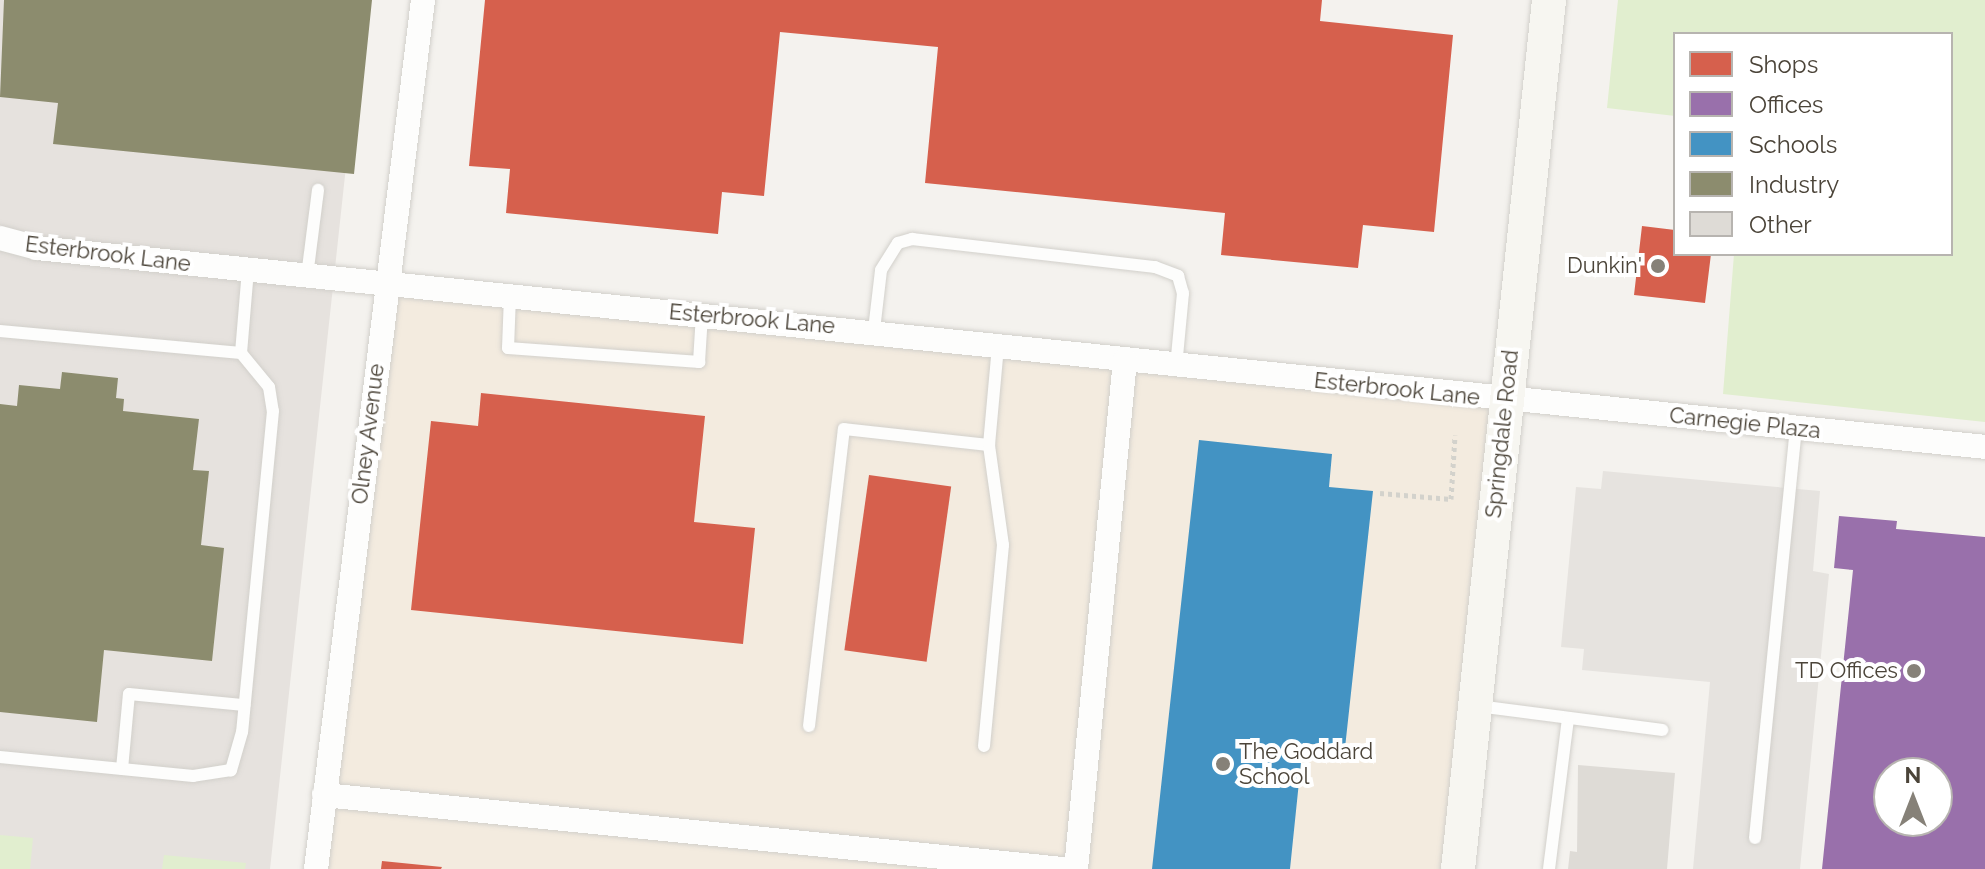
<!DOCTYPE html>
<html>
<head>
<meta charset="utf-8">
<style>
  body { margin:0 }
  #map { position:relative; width:1985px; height:869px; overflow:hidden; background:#f4f2ee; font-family:Raleway,sans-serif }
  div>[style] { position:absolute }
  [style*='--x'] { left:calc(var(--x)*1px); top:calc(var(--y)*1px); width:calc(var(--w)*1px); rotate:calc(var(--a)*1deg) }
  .commercial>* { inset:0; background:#f3ebdf }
  .industrial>* { inset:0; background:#e6e2de }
  .green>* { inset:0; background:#e1eecf }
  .parking>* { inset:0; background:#e6e3df }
  .shops>* { inset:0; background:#d6604d; transform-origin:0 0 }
  .offices>* { inset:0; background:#9970ab }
  .schools>* { inset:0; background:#4393c3 }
  .industry>* { inset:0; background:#8c8c6e }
  .building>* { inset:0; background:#dedbd6 }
  .path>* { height:5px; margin-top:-2.5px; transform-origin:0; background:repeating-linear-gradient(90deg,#d3d2cc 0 4px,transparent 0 8px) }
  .roads { filter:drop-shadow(0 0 2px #d2d0cb) drop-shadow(0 0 2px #d2d0cb) }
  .lane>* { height:12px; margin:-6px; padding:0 6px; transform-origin:6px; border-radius:6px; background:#fdfdfc }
  .street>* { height:24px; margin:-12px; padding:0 12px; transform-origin:12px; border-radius:12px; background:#fdfdfc }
  .secondary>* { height:34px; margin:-17px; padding:0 17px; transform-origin:17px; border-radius:17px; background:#f7f6f1 }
  .dots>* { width:22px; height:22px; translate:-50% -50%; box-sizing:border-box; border:4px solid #fff; border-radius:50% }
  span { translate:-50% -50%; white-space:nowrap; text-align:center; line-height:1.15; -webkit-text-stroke:8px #fff; paint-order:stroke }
  .street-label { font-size:22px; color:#4b4439 }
  .poi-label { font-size:22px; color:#4b4439 }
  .right { translate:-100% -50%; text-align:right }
  .left { translate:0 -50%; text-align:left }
  .legend { position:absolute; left:1673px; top:32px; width:280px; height:224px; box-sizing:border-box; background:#fff; border:2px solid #b7b4b0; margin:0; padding:10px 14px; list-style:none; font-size:24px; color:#4b4439 }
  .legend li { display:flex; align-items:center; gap:16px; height:40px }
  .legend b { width:40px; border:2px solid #b7b4b0 }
  .north { position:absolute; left:1873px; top:757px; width:80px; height:80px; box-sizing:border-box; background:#fff; border:2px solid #b7b4b0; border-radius:50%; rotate:0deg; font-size:22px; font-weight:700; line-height:32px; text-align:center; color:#4b4439 }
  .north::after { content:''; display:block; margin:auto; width:28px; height:36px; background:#868178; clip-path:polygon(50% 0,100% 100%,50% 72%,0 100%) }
</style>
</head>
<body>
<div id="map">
  <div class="commercial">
    <i style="clip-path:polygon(387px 284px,1505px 399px,1458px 869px,324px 869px)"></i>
  </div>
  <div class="industrial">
    <i style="clip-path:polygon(0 0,364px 0,270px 869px,0 869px)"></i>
  </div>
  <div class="green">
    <i style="clip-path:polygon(1618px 0,1985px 0,1985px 422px,1723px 394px,1734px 254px,1951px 254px,1951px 34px,1675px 34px,1675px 116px,1607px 108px)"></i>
    <i style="clip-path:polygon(0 835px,33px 838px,30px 869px,0 869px)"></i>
    <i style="clip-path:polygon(164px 855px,246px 863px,245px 869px,162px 869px)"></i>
  </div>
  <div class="parking">
    <i style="clip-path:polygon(1603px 471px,1820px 491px,1813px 571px,1829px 574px,1800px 869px,1693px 869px,1710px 682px,1582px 670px,1584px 649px,1561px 647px,1576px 487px,1601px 489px)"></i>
  </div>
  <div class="shops">
    <i style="clip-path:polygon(485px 0,1322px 0,1320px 21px,1453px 35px,1434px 232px,1363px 225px,1358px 268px,1221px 255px,1225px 213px,925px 183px,938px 47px,780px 32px,764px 196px,722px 192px,718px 234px,506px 213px,510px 169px,469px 166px)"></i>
    <i style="clip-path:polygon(1642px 226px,1675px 230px,1675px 254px,1711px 254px,1705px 303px,1634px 295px)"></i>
    <i style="clip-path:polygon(481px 393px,705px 416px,694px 522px,755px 528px,743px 644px,411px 610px,431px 421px,478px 426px)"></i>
    <i style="left:869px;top:475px;width:83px;height:177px;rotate:8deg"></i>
    <i style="clip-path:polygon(382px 861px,442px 867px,441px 869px,381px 869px)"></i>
  </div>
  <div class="offices">
    <i style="clip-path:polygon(evenodd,1839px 516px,1897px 521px,1896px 529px,1985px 537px,1985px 869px,1822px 869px,1853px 570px,1834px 568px,1839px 516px,1889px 773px,1937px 773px,1937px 821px,1889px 821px,1889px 773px)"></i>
  </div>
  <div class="schools">
    <i style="clip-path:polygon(1199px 440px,1332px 454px,1329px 487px,1373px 491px,1345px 748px,1303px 743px,1290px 869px,1152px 869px)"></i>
  </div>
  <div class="industry">
    <i style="clip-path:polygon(4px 0,372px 0,354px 174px,53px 144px,58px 103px,0 97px)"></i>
    <i style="clip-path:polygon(62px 372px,118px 378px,116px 398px,124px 399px,123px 411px,199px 419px,193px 470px,209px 471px,201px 545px,224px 548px,212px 661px,104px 650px,97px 722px,0 712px,0 404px,17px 406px,19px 385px,60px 389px)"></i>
  </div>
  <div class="building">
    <i style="clip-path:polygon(1578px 765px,1675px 773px,1667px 869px,1568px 869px,1570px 851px,1577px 852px)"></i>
  </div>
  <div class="path">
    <i style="--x:1380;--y:493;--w:71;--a:4.8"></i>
    <i style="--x:1451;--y:499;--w:64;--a:-86.4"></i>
  </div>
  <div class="roads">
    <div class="lane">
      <i style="--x:307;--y:276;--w:87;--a:-82.7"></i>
      <i style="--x:510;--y:296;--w:52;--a:92.2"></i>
      <i style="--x:508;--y:348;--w:192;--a:4.2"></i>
      <i style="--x:699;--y:362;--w:48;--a:-86.4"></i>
      <i style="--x:874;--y:330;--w:60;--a:-83.3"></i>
      <i style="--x:881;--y:270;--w:32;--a:-58"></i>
      <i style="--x:898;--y:243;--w:15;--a:-16"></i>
      <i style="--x:912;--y:239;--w:245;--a:6.6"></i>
      <i style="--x:1155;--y:267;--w:25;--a:21"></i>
      <i style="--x:1178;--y:276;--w:18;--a:74"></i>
      <i style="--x:1183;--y:293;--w:74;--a:95.4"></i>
      <i style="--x:0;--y:331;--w:242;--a:5.2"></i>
      <i style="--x:241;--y:353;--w:44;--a:50.5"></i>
      <i style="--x:269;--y:387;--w:24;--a:81"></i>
      <i style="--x:273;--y:411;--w:322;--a:95.5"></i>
      <i style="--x:242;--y:732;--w:40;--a:106"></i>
      <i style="--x:231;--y:770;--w:38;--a:171"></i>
      <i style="--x:193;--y:776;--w:194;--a:-174.4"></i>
      <i style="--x:241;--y:353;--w:83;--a:-85.2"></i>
      <i style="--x:1478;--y:706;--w:186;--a:7.4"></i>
      <i style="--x:809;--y:726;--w:299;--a:-83.3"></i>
      <i style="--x:844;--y:429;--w:146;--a:6.3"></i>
      <i style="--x:989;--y:445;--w:98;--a:-84.8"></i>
      <i style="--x:984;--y:746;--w:202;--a:-84.6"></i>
      <i style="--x:1003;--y:545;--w:101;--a:-98"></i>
      <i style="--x:122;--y:769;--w:75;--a:-84.7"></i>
      <i style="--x:129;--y:694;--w:116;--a:5.5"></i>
      <i style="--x:1755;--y:838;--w:412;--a:-84.3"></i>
      <i style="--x:1549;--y:869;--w:152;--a:-82.8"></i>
    </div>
    <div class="street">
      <i style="--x:0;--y:238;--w:38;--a:15"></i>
      <i style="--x:37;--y:248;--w:1958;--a:5.83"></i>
      <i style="--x:324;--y:795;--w:743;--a:5.72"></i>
      <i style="--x:316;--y:869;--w:876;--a:-82.98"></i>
      <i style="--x:1076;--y:869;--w:511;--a:-84.5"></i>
    </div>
    <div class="secondary">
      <i style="--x:1458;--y:869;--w:874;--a:-84.02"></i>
    </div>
  </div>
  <div class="dots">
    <i style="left:1658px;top:266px;background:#868178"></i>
    <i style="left:1914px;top:671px;background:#868178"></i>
    <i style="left:1223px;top:764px;background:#868178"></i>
  </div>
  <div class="street-label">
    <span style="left:108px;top:254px;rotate:7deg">Esterbrook Lane</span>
    <span style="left:752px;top:319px;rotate:5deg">Esterbrook Lane</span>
    <span style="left:1397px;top:389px;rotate:6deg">Esterbrook Lane</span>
    <span style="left:1745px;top:423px;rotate:6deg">Carnegie Plaza</span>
    <span style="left:368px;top:434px;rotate:-83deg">Olney Avenue</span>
    <span style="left:1502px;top:434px;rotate:-84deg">Springdale Road</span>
  </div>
  <div class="poi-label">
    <span class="right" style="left:1642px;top:266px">Dunkin'</span>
    <span class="right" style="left:1898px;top:671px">TD Offices</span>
    <span class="left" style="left:1239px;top:764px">The Goddard<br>School</span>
  </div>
  <ul class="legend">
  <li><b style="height:22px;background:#d6604d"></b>Shops</li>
  <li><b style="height:22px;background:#9970ab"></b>Offices</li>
  <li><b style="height:22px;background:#4393c3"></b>Schools</li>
  <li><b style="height:22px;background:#8c8c6e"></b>Industry</li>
  <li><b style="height:22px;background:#dedbd6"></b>Other</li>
  </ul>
  <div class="north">N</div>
</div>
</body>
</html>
